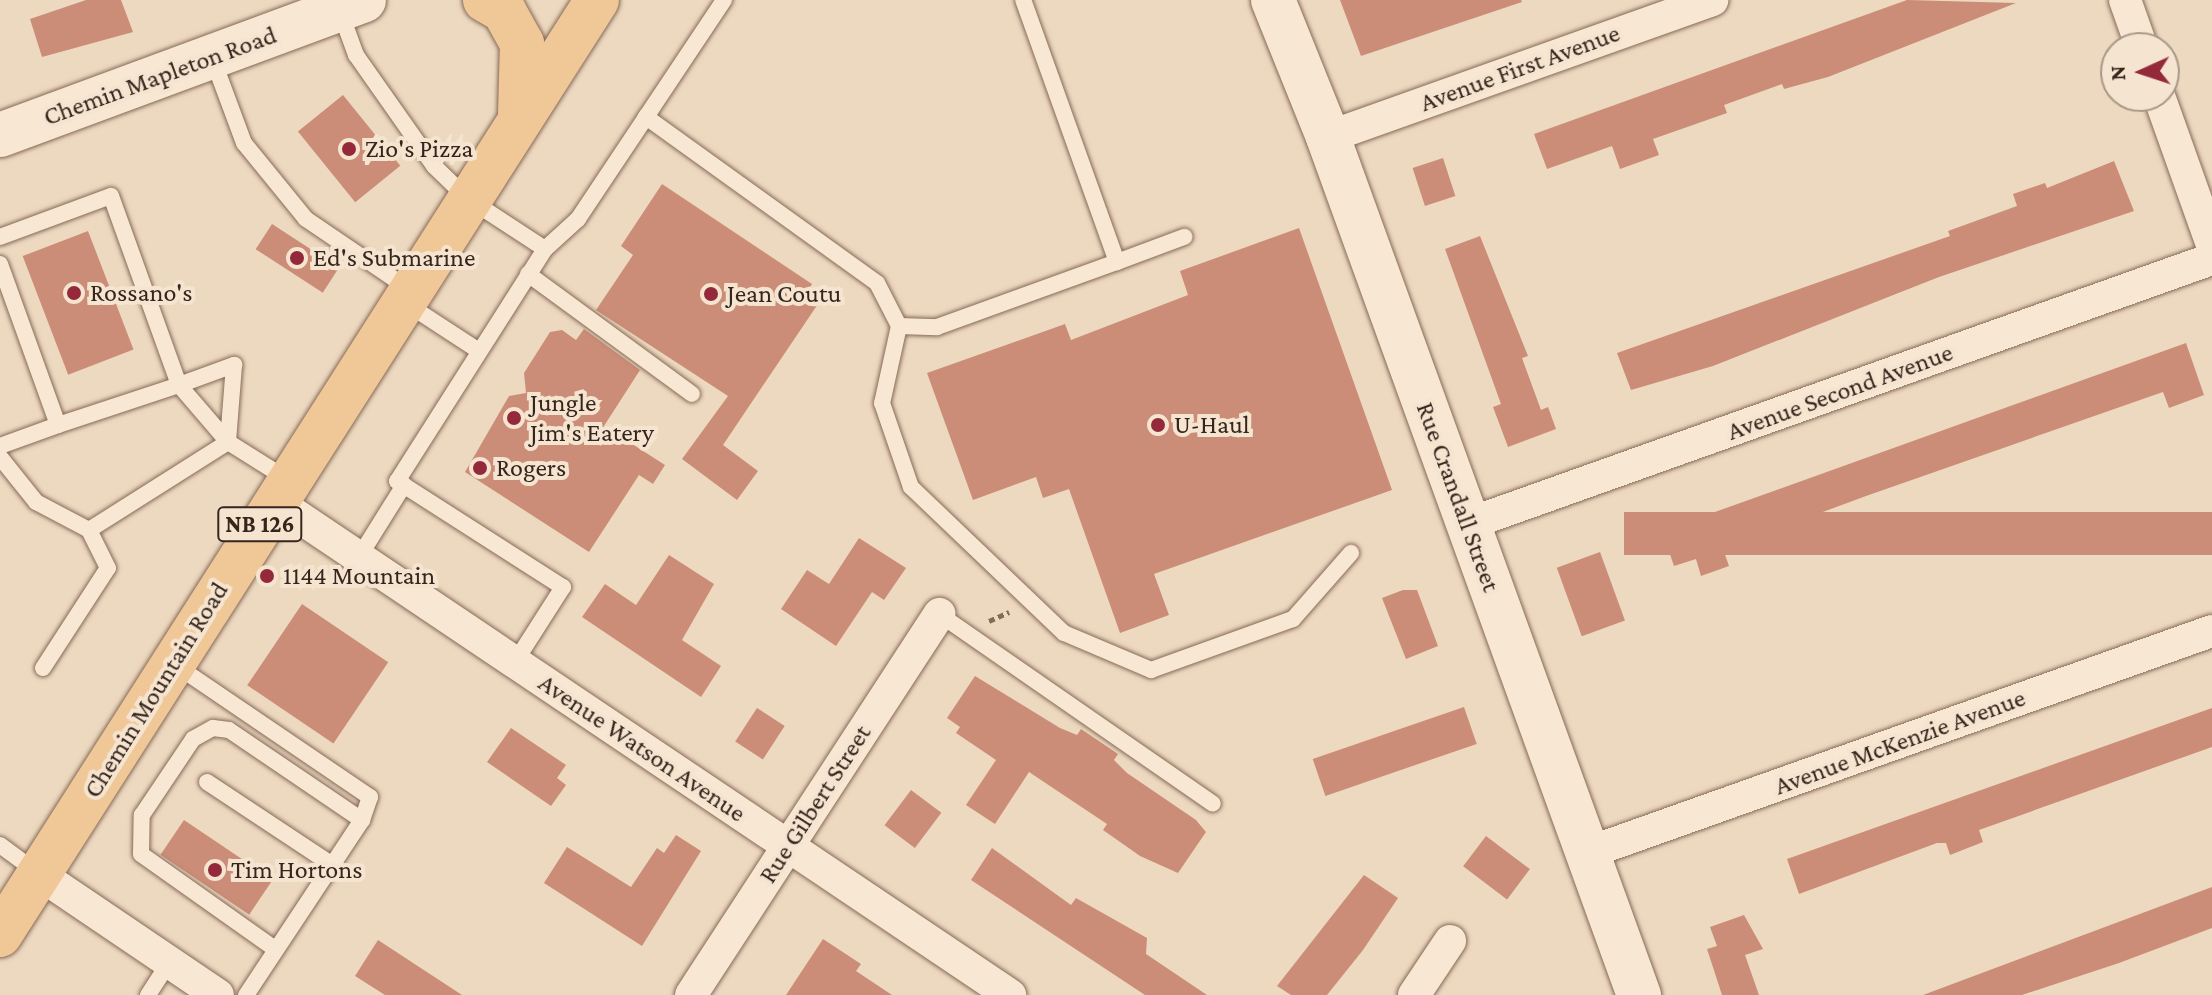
<!DOCTYPE html>
<html>
<head>
<meta charset="utf-8">
<style>
  body { margin:0 }
  #map { position:relative; width:2212px; height:995px; overflow:hidden; background:#edd9c0; font-family:"Crimson Pro",serif }
  div>[style] { position:absolute }
  [style*='--x'] { left:calc(var(--x)*1px); top:calc(var(--y)*1px); width:calc(var(--w)*1px); rotate:calc(var(--a)*1deg) }
  .building>* { inset:0; background:#cb8d77; transform-origin:0 0 }
  .path>* { height:5px; margin-top:-2.5px; transform-origin:0; background:repeating-linear-gradient(90deg,#866a58 0 6px,transparent 0 10px) }
  .roads { filter:drop-shadow(0 0 2px #866a58) drop-shadow(0 0 2px #866a58) }
  .lane>* { height:16px; margin:-8px; padding:0 8px; transform-origin:8px; border-radius:8px; background:#f8e8d3 }
  .street>* { height:32px; margin:-16px; padding:0 16px; transform-origin:16px; border-radius:16px; background:#f8e8d3 }
  .secondary>* { height:44px; margin:-22px; padding:0 22px; transform-origin:22px; border-radius:22px; background:#f8e8d3 }
  .primary>* { height:44px; margin:-22px; padding:0 22px; transform-origin:22px; border-radius:22px; background:#f0c898 }
  .dots>* { width:22px; height:22px; translate:-50% -50%; box-sizing:border-box; border:4px solid #f5e5d0; border-radius:50% }
  span { translate:-50% -50%; white-space:nowrap; text-align:center; line-height:1.15; -webkit-text-stroke:8px #f5e5d0; paint-order:stroke }
  .shield-label span { padding:2px 6px; background:#f5e5d0; border:2px solid; border-radius:6px; -webkit-text-stroke-width:0 }
  .shield-label { font-size:24px; color:#36251d; font-weight:700 }
  .street-label { font-size:26px; color:#36251d }
  .poi-label { font-size:26px; color:#36251d }
  .left { translate:0 -50%; text-align:left }
  .north { position:absolute; left:2100px; top:32px; width:80px; height:80px; box-sizing:border-box; background:#f5e5d0; border:2px solid #a99888; border-radius:50%; rotate:267deg; font-size:22px; font-weight:700; line-height:32px; text-align:center; color:#36251d }
  .north::after { content:''; display:block; margin:auto; width:28px; height:36px; background:#94293a; clip-path:polygon(50% 0,100% 100%,50% 72%,0 100%) }
</style>
</head>
<body>
<div id="map">
  <div class="building">
    <i style="clip-path:polygon(86px 0,121px 0,133px 32px,42px 57px,30px 19px)"></i>
    <i style="clip-path:polygon(1340px 0,1521px 0,1522px 2px,1361px 56px)"></i>
    <i style="clip-path:polygon(1907px 0,2016px 3px,1828px 77px,1784px 89px,1782px 84px,1724px 105px,1727px 113px,1653px 139px,1659px 155px,1620px 169px,1612px 146px,1547px 169px,1534px 134px)"></i>
    <i style="left:343px;top:95px;width:91px;height:58px;rotate:51deg"></i>
    <i style="left:1443px;top:158px;width:40px;height:32px;rotate:72deg"></i>
    <i style="clip-path:polygon(2114px 161px,2134px 211px,1939px 277px,1713px 366px,1631px 390px,1617px 353px,1950px 236px,1948px 231px,2017px 206px,2013px 194px,2045px 183px,2047px 188px)"></i>
    <i style="clip-path:polygon(662px 184px,812px 284px,809px 289px,822px 298px,723px 445px,758px 471px,737px 500px,682px 459px,728px 396px,596px 310px,633px 255px,621px 246px)"></i>
    <i style="left:272px;top:224px;width:80px;height:30px;rotate:33deg"></i>
    <i style="clip-path:polygon(1299px 228px,1392px 490px,1154px 574px,1169px 615px,1120px 633px,1069px 489px,1043px 498px,1036px 477px,973px 500px,927px 373px,1065px 324px,1071px 340px,1188px 295px,1180px 271px)"></i>
    <i style="left:88px;top:231px;width:127px;height:70px;rotate:69deg"></i>
    <i style="clip-path:polygon(1480px 236px,1528px 356px,1522px 358px,1541px 410px,1548px 407px,1556px 429px,1508px 447px,1493px 407px,1501px 404px,1445px 249px)"></i>
    <i style="clip-path:polygon(584px 329px,640px 370px,604px 426px,665px 465px,653px 484px,639px 475px,589px 552px,465px 472px,509px 396px,526px 393px,524px 373px,550px 332px,562px 330px,576px 340px)"></i>
    <i style="clip-path:polygon(2186px 343px,2204px 395px,2169px 408px,2163px 392px,1866px 496px,1723px 549px,1729px 566px,1701px 576px,1696px 559px,1674px 566px,1662px 531px)"></i>
    <i style="left:2212px;top:512px;width:43px;height:588px;rotate:90deg"></i>
    <i style="clip-path:polygon(859px 538px,906px 568px,884px 600px,872px 592px,836px 646px,781px 609px,807px 570px,829px 584px)"></i>
    <i style="left:1600px;top:552px;width:73px;height:46px;rotate:70deg"></i>
    <i style="clip-path:polygon(669px 555px,714px 584px,682px 640px,721px 666px,701px 697px,582px 617px,605px 584px,636px 605px)"></i>
    <i style="clip-path:polygon(1403px 590px,1417px 590px,1438px 646px,1406px 659px,1382px 598px)"></i>
    <i style="left:302px;top:604px;width:104px;height:98px;rotate:34deg"></i>
    <i style="clip-path:polygon(975px 676px,1060px 728px,1077px 735px,1081px 729px,1118px 754px,1114px 760px,1127px 773px,1196px 820px,1206px 832px,1178px 873px,1140px 856px,1103px 830px,1107px 824px,1029px 772px,995px 824px,966px 805px,996px 760px,956px 733px,960px 727px,947px 718px)"></i>
    <i style="left:1464px;top:707px;width:39px;height:160px;rotate:71deg"></i>
    <i style="left:757px;top:708px;width:33px;height:40px;rotate:33deg"></i>
    <i style="clip-path:polygon(2212px 708px,2212px 747px,1979px 830px,1983px 842px,1950px 855px,1946px 843px,1937px 843px,1799px 894px,1787px 859px)"></i>
    <i style="clip-path:polygon(511px 728px,566px 765px,557px 778px,566px 785px,551px 806px,487px 762px)"></i>
    <i style="left:911px;top:790px;width:38px;height:44px;rotate:37deg"></i>
    <i style="left:184px;top:820px;width:107px;height:42px;rotate:34deg"></i>
    <i style="clip-path:polygon(676px 835px,701px 851px,642px 946px,544px 883px,567px 847px,631px 887px,657px 848px,664px 853px)"></i>
    <i style="left:1486px;top:836px;width:55px;height:38px;rotate:37deg"></i>
    <i style="clip-path:polygon(992px 848px,1071px 905px,1076px 898px,1147px 938px,1146px 954px,1207px 995px,1145px 995px,971px 880px)"></i>
    <i style="clip-path:polygon(1364px 875px,1398px 898px,1363px 950px,1327px 995px,1291px 995px,1277px 986px)"></i>
    <i style="clip-path:polygon(2212px 887px,2212px 928px,2119px 963px,2022px 995px,1923px 995px)"></i>
    <i style="clip-path:polygon(1744px 915px,1763px 949px,1745px 955px,1759px 995px,1722px 995px,1707px 949px,1717px 946px,1710px 927px)"></i>
    <i style="clip-path:polygon(823px 939px,861px 964px,856px 971px,892px 995px,786px 995px)"></i>
    <i style="clip-path:polygon(378px 940px,462px 995px,385px 995px,355px 976px)"></i>
  </div>
  <div class="path">
    <i style="--x:989;--y:621;--w:22;--a:-24"></i>
  </div>
  <div class="roads">
    <div class="lane">
      <i style="--x:724;--y:0;--w:141;--a:123.7"></i>
      <i style="--x:646;--y:117;--w:284;--a:35.7"></i>
      <i style="--x:877;--y:283;--w:48;--a:62.9"></i>
      <i style="--x:899;--y:326;--w:38;--a:2"></i>
      <i style="--x:937;--y:327;--w:191;--a:-19.9"></i>
      <i style="--x:1117;--y:262;--w:278;--a:-109.7"></i>
      <i style="--x:340;--y:11;--w:47;--a:70"></i>
      <i style="--x:356;--y:55;--w:136;--a:54.9"></i>
      <i style="--x:434;--y:166;--w:46;--a:44.1"></i>
      <i style="--x:467;--y:198;--w:93;--a:33.2"></i>
      <i style="--x:545;--y:249;--w:275;--a:122.5"></i>
      <i style="--x:397;--y:481;--w:197;--a:32.6"></i>
      <i style="--x:563;--y:587;--w:89;--a:122.6"></i>
      <i style="--x:212;--y:57;--w:92;--a:69.6"></i>
      <i style="--x:244;--y:143;--w:98;--a:50.8"></i>
      <i style="--x:306;--y:219;--w:125;--a:34.2"></i>
      <i style="--x:0;--y:237;--w:118;--a:-20.3"></i>
      <i style="--x:111;--y:196;--w:201;--a:70.2"></i>
      <i style="--x:179;--y:385;--w:127;--a:161.7"></i>
      <i style="--x:58;--y:425;--w:171;--a:-109.8"></i>
      <i style="--x:545;--y:249;--w:45;--a:-42.3"></i>
      <i style="--x:578;--y:219;--w:123;--a:-56.3"></i>
      <i style="--x:1117;--y:262;--w:72;--a:-20.5"></i>
      <i style="--x:528;--y:274;--w:203;--a:36.2"></i>
      <i style="--x:407;--y:304;--w:86;--a:33.1"></i>
      <i style="--x:899;--y:326;--w:79;--a:102.4"></i>
      <i style="--x:882;--y:403;--w:89;--a:71"></i>
      <i style="--x:911;--y:487;--w:211;--a:43.7"></i>
      <i style="--x:1064;--y:633;--w:95;--a:23"></i>
      <i style="--x:1151;--y:670;--w:151;--a:-19.8"></i>
      <i style="--x:1293;--y:619;--w:88;--a:-48.7"></i>
      <i style="--x:234;--y:365;--w:77;--a:94.5"></i>
      <i style="--x:228;--y:442;--w:75;--a:-130.7"></i>
      <i style="--x:179;--y:385;--w:59;--a:-20"></i>
      <i style="--x:0;--y:446;--w:62;--a:-19.9"></i>
      <i style="--x:0;--y:457;--w:58;--a:51.3"></i>
      <i style="--x:36;--y:502;--w:60;--a:27.8"></i>
      <i style="--x:89;--y:530;--w:165;--a:-32.3"></i>
      <i style="--x:228;--y:442;--w:70;--a:32.1"></i>
      <i style="--x:359;--y:557;--w:85;--a:-58"></i>
      <i style="--x:939;--y:614;--w:333;--a:34.7"></i>
      <i style="--x:174;--y:664;--w:237;--a:34.2"></i>
      <i style="--x:370;--y:797;--w:24;--a:109"></i>
      <i style="--x:362;--y:820;--w:210;--a:123.5"></i>
      <i style="--x:43;--y:668;--w:119;--a:-57"></i>
      <i style="--x:108;--y:568;--w:42;--a:-116.6"></i>
      <i style="--x:207;--y:782;--w:149;--a:33.5"></i>
      <i style="--x:0;--y:845;--w:47;--a:36.4"></i>
      <i style="--x:275;--y:949;--w:164;--a:-144.7"></i>
      <i style="--x:141;--y:854;--w:39;--a:-89"></i>
      <i style="--x:142;--y:815;--w:92;--a:-56.1"></i>
      <i style="--x:193;--y:739;--w:23;--a:-29"></i>
      <i style="--x:213;--y:728;--w:16;--a:7"></i>
      <i style="--x:229;--y:730;--w:161;--a:34.1"></i>
      <i style="--x:148;--y:995;--w:38;--a:-57"></i>
    </div>
    <div class="street">
      <i style="--x:2125;--y:0;--w:51;--a:70.5"></i>
      <i style="--x:2159;--y:96;--w:158;--a:70.4"></i>
      <i style="--x:1328;--y:137;--w:408;--a:-19.6"></i>
      <i style="--x:275;--y:501;--w:886;--a:33.91"></i>
      <i style="--x:1468;--y:524;--w:790;--a:-19.61"></i>
      <i style="--x:1587;--y:853;--w:663;--a:-19.56"></i>
      <i style="--x:39;--y:874;--w:216;--a:34.1"></i>
      <i style="--x:691;--y:995;--w:455;--a:-56.9"></i>
      <i style="--x:1414;--y:995;--w:65;--a:-56.3"></i>
    </div>
    <div class="secondary">
      <i style="--x:1273;--y:0;--w:148;--a:68.1"></i>
      <i style="--x:1328;--y:137;--w:913;--a:70.08"></i>
      <i style="--x:0;--y:135;--w:388;--a:-20.3"></i>
    </div>
    <div class="primary">
      <i style="--x:485;--y:0;--w:22;--a:30"></i>
      <i style="--x:504;--y:11;--w:37;--a:61"></i>
      <i style="--x:522;--y:43;--w:71;--a:91.6"></i>
      <i style="--x:0;--y:935;--w:1109;--a:-57.44"></i>
    </div>
  </div>
  <div class="dots">
    <i style="left:349px;top:149px;background:#94293a"></i>
    <i style="left:297px;top:258px;background:#94293a"></i>
    <i style="left:74px;top:293px;background:#94293a"></i>
    <i style="left:711px;top:294px;background:#94293a"></i>
    <i style="left:514px;top:418px;background:#94293a"></i>
    <i style="left:1158px;top:425px;background:#94293a"></i>
    <i style="left:480px;top:468px;background:#94293a"></i>
    <i style="left:267px;top:576px;background:#94293a"></i>
    <i style="left:215px;top:870px;background:#94293a"></i>
  </div>
  <div class="shield-label">
    <span style="left:260px;top:524px">NB 126</span>
  </div>
  <div class="street-label">
    <span style="left:1520px;top:68px;rotate:-20deg">Avenue First Avenue</span>
    <span style="left:160px;top:76px;rotate:-20deg">Chemin Mapleton Road</span>
    <span style="left:1840px;top:392px;rotate:-20deg">Avenue Second Avenue</span>
    <span style="left:1458px;top:497px;rotate:70deg">Rue Crandall Street</span>
    <span style="left:156px;top:690px;rotate:-58deg">Chemin Mountain Road</span>
    <span style="left:1900px;top:742px;rotate:-20deg">Avenue McKenzie Avenue</span>
    <span style="left:642px;top:748px;rotate:34deg">Avenue Watson Avenue</span>
    <span style="left:815px;top:804px;rotate:-57deg">Rue Gilbert Street</span>
  </div>
  <div class="poi-label">
    <span class="left" style="left:365px;top:149px">Zio's Pizza</span>
    <span class="left" style="left:313px;top:258px">Ed's Submarine</span>
    <span class="left" style="left:90px;top:293px">Rossano's</span>
    <span class="left" style="left:727px;top:294px">Jean Coutu</span>
    <span class="left" style="left:530px;top:418px">Jungle<br>Jim's Eatery</span>
    <span class="left" style="left:1174px;top:425px">U-Haul</span>
    <span class="left" style="left:496px;top:468px">Rogers</span>
    <span class="left" style="left:283px;top:576px">1144 Mountain</span>
    <span class="left" style="left:231px;top:870px">Tim Hortons</span>
  </div>
  <div class="north">N</div>
</div>
</body>
</html>
